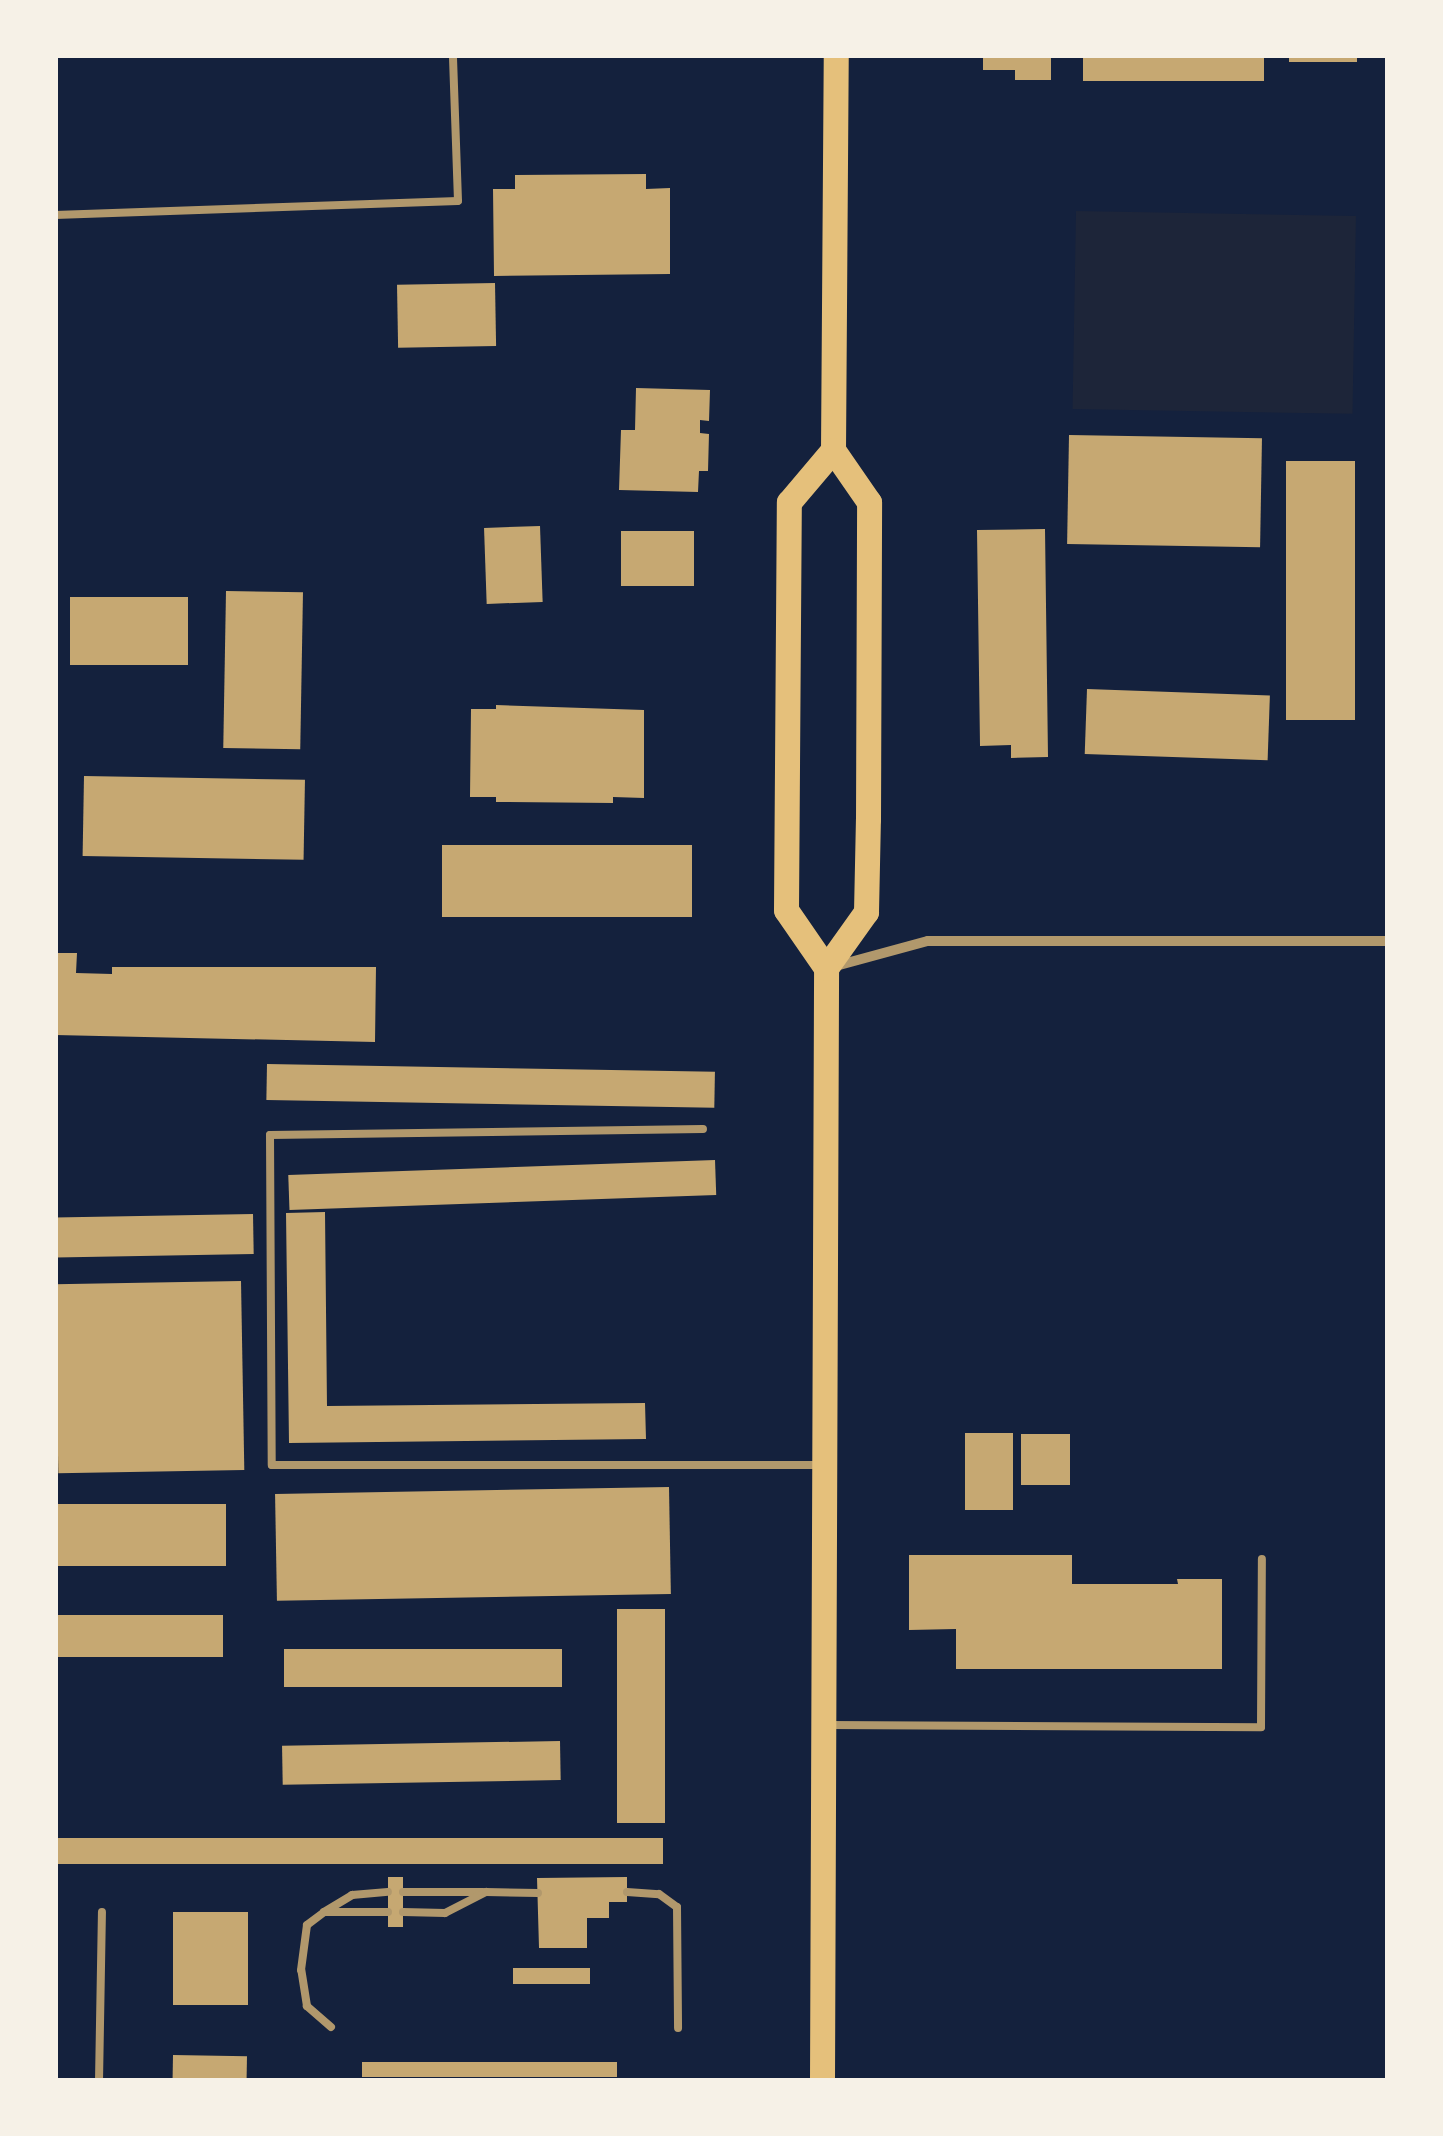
<!DOCTYPE html>
<html>
<head>
<meta charset="utf-8">
<style>
  body { margin:0 }
  #map { position:relative; width:1443px; height:2136px; overflow:hidden; background:#14213d; font-family:"PT Sans Narrow",sans-serif }
  div>[style] { position:absolute }
  [style*='--x'] { left:calc(var(--x)*1px); top:calc(var(--y)*1px); width:calc(var(--w)*1px); rotate:calc(var(--a)*1deg) }
  .green>* { inset:0; background:#1d2539; transform-origin:0 0 }
  .building>* { inset:0; background:#c6a872; transform-origin:0 0 }
  .service>* { height:8px; margin:-4px; padding:0 4px; transform-origin:4px; border-radius:4px; background:#b1986c }
  .minor>* { height:10px; margin:-5px; padding:0 5px; transform-origin:5px; border-radius:5px; background:#b1986c }
  .primary>* { height:25px; margin:-12.5px; padding:0 12.5px; transform-origin:12.5px; border-radius:12.5px; background:#e5c07b }
  span { translate:-50% -50%; white-space:nowrap; text-align:center; line-height:1.15; -webkit-text-stroke:9px #f6f1e7; paint-order:stroke }
  .frame { position:absolute; inset:0; border:58px solid #f6f1e7; pointer-events:none }
</style>
</head>
<body>
<div id="map">
  <div class="green">
    <i style="left:1076px;top:211px;width:280px;height:198px;rotate:1deg"></i>
  </div>
  <div class="building">
    <i style="clip-path:polygon(983px 55px,1051px 55px,1051px 80px,1015px 80px,1015px 70px,983px 70px)"></i>
    <i style="left:1083px;top:55px;width:181px;height:26px"></i>
    <i style="left:1289px;top:55px;width:68px;height:7px"></i>
    <i style="clip-path:polygon(646px 174px,646px 189px,670px 188px,670px 274px,494px 276px,493px 189px,515px 189px,515px 175px)"></i>
    <i style="left:495px;top:283px;width:63px;height:98px;rotate:89deg"></i>
    <i style="clip-path:polygon(636px 388px,710px 390px,709px 421px,700px 420px,700px 433px,709px 434px,708px 471px,699px 471px,698px 492px,619px 490px,621px 430px,635px 430px)"></i>
    <i style="left:1069px;top:435px;width:193px;height:109px;rotate:1deg"></i>
    <i style="left:1286px;top:461px;width:69px;height:259px"></i>
    <i style="left:540px;top:526px;width:76px;height:56px;rotate:88deg"></i>
    <i style="clip-path:polygon(1045px 529px,1048px 757px,1011px 758px,1011px 745px,980px 746px,977px 530px)"></i>
    <i style="left:621px;top:531px;width:73px;height:55px"></i>
    <i style="left:226px;top:591px;width:77px;height:157px;rotate:1deg"></i>
    <i style="left:70px;top:597px;width:118px;height:68px"></i>
    <i style="left:1087px;top:689px;width:183px;height:65px;rotate:2deg"></i>
    <i style="clip-path:polygon(496px 705px,644px 710px,644px 798px,613px 797px,613px 803px,496px 802px,496px 797px,470px 797px,471px 709px,496px 709px)"></i>
    <i style="left:84px;top:776px;width:221px;height:80px;rotate:1deg"></i>
    <i style="left:442px;top:845px;width:250px;height:72px"></i>
    <i style="clip-path:polygon(55px 953px,77px 953px,76px 973px,112px 974px,112px 967px,376px 967px,375px 1042px,55px 1035px)"></i>
    <i style="left:267px;top:1064px;width:448px;height:36px;rotate:1deg"></i>
    <i style="left:715px;top:1160px;width:35px;height:427px;rotate:88deg"></i>
    <i style="clip-path:polygon(325px 1212px,327px 1406px,645px 1403px,646px 1439px,289px 1443px,286px 1213px)"></i>
    <i style="left:253px;top:1214px;width:40px;height:198px;rotate:89deg"></i>
    <i style="left:241px;top:1281px;width:189px;height:186px;rotate:89deg"></i>
    <i style="left:965px;top:1433px;width:48px;height:77px"></i>
    <i style="left:1021px;top:1434px;width:49px;height:51px"></i>
    <i style="left:669px;top:1487px;width:107px;height:394px;rotate:89deg"></i>
    <i style="left:226px;top:1504px;width:62px;height:171px;rotate:90deg"></i>
    <i style="clip-path:polygon(909px 1555px,1072px 1555px,1072px 1584px,1178px 1584px,1177px 1579px,1222px 1579px,1222px 1669px,956px 1669px,956px 1629px,909px 1630px)"></i>
    <i style="left:617px;top:1609px;width:48px;height:214px"></i>
    <i style="left:223px;top:1615px;width:42px;height:168px;rotate:90deg"></i>
    <i style="left:562px;top:1649px;width:38px;height:278px;rotate:90deg"></i>
    <i style="left:560px;top:1741px;width:39px;height:278px;rotate:89deg"></i>
    <i style="left:663px;top:1838px;width:26px;height:608px;rotate:90deg"></i>
    <i style="left:388px;top:1877px;width:15px;height:50px"></i>
    <i style="clip-path:polygon(627px 1877px,627px 1902px,609px 1902px,609px 1918px,587px 1918px,587px 1948px,539px 1948px,537px 1878px)"></i>
    <i style="left:173px;top:1912px;width:75px;height:93px"></i>
    <i style="left:513px;top:1968px;width:77px;height:16px"></i>
    <i style="left:173px;top:2055px;width:74px;height:26px;rotate:1deg"></i>
    <i style="left:617px;top:2062px;width:15px;height:255px;rotate:90deg"></i>
  </div>
  <div class="service">
    <i style="--x:55;--y:215;--w:403;--a:-2"></i>
    <i style="--x:458;--y:201;--w:146;--a:-92"></i>
    <i style="--x:703;--y:1129;--w:433;--a:179.2"></i>
    <i style="--x:270;--y:1135;--w:330;--a:89.7"></i>
    <i style="--x:272;--y:1465;--w:548;--a:0"></i>
    <i style="--x:828;--y:1725;--w:433;--a:0.3"></i>
    <i style="--x:1261;--y:1727;--w:168;--a:-89.7"></i>
    <i style="--x:403;--y:1892;--w:80;--a:0"></i>
    <i style="--x:627;--y:1892;--w:32;--a:4"></i>
    <i style="--x:659;--y:1894;--w:22;--a:36"></i>
    <i style="--x:677;--y:1907;--w:121;--a:89.5"></i>
    <i style="--x:324;--y:1912;--w:33;--a:-31"></i>
    <i style="--x:352;--y:1895;--w:36;--a:-5"></i>
    <i style="--x:403;--y:1912;--w:42;--a:1.4"></i>
    <i style="--x:445;--y:1913;--w:46;--a:-27.1"></i>
    <i style="--x:486;--y:1892;--w:52;--a:1.1"></i>
    <i style="--x:331;--y:2027;--w:32;--a:-139"></i>
    <i style="--x:307;--y:2006;--w:36;--a:-99"></i>
    <i style="--x:301;--y:1970;--w:45;--a:-82.4"></i>
    <i style="--x:307;--y:1925;--w:21;--a:-37"></i>
    <i style="--x:324;--y:1912;--w:64;--a:0"></i>
    <i style="--x:99;--y:2081;--w:169;--a:-89"></i>
  </div>
  <div class="minor">
    <i style="--x:832;--y:967;--w:99;--a:-15.2"></i>
    <i style="--x:928;--y:941;--w:460;--a:0"></i>
  </div>
  <div class="primary">
    <i style="--x:826;--y:968;--w:69;--a:-54.5"></i>
    <i style="--x:866;--y:912;--w:93;--a:-88.8"></i>
    <i style="--x:868;--y:819;--w:317;--a:-89.8"></i>
    <i style="--x:869;--y:502;--w:63;--a:-124.7"></i>
    <i style="--x:833;--y:450;--w:395;--a:-89.6"></i>
    <i style="--x:822;--y:2081;--w:1113;--a:-89.79"></i>
    <i style="--x:826;--y:968;--w:70;--a:-124.6"></i>
    <i style="--x:786;--y:910;--w:408;--a:-89.6"></i>
    <i style="--x:789;--y:502;--w:68;--a:-49.8"></i>
  </div>
  <div class="frame"></div>
</div>
</body>
</html>
